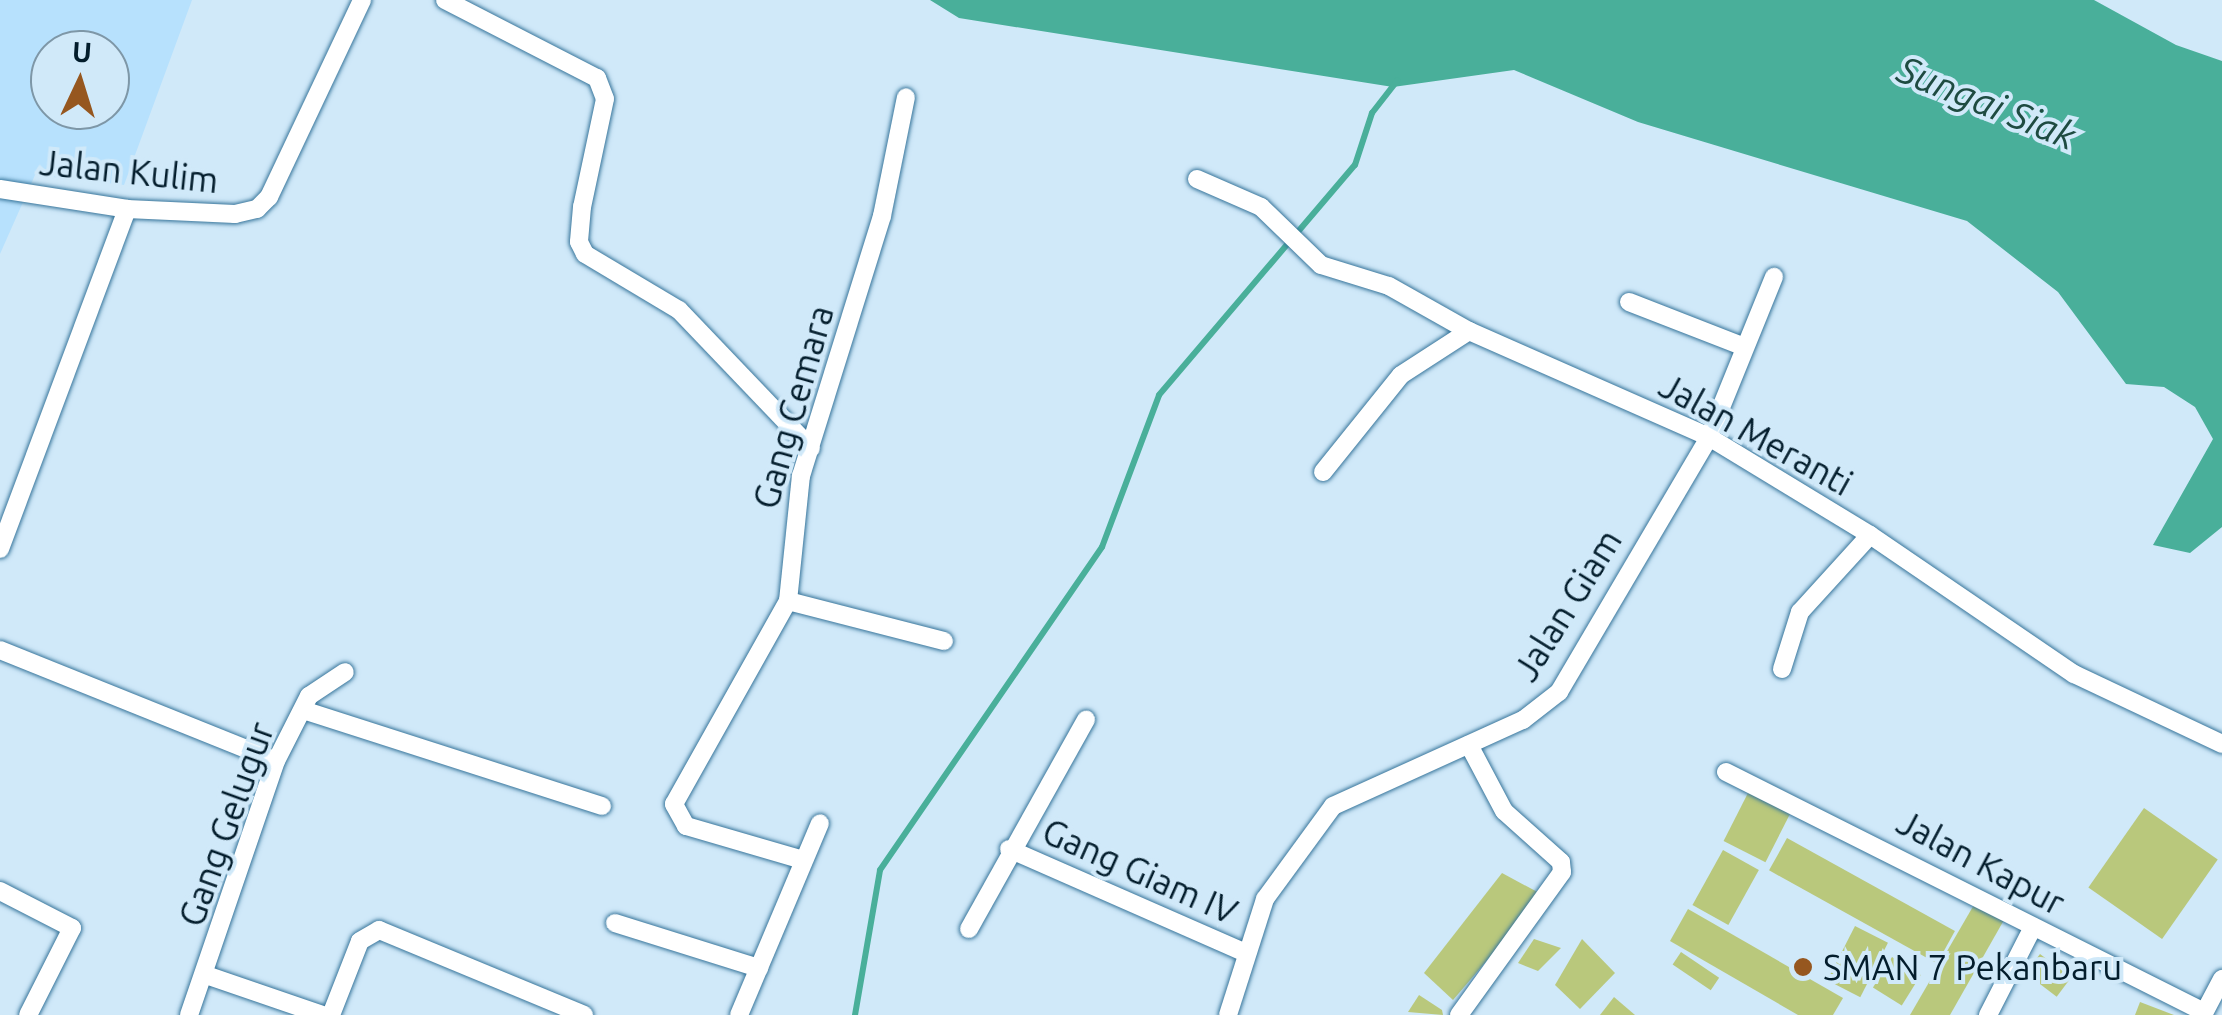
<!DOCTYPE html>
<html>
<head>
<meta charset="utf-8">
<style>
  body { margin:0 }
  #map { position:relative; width:2222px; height:1015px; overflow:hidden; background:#d0e9f9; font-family:Ubuntu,sans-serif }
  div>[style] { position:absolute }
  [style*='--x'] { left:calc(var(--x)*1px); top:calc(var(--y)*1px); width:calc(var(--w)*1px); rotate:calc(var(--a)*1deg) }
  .built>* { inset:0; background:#b7e1fd }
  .water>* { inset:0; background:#49af9a }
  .stream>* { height:6px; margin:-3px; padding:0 3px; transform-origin:3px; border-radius:3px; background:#49af9a }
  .building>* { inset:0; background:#b9c87c; transform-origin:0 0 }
  .roads { filter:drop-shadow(0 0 2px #37759b) drop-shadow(0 0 2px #37759b) }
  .street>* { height:18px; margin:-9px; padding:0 9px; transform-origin:9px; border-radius:9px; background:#fff }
  .dots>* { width:28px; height:28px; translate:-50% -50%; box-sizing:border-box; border:5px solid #d0e9f9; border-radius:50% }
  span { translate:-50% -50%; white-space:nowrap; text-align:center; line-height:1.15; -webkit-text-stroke:8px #d0e9f9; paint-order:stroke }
  .street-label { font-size:35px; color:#031d2c }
  .poi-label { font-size:35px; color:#031d2c }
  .left { translate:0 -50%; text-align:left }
  .water-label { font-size:38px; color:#1e4b41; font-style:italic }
  .north { position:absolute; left:30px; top:30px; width:100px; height:100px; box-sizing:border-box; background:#d0e9f9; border:2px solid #7e97a7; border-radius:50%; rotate:4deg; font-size:28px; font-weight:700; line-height:40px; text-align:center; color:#031d2c }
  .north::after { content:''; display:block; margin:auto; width:35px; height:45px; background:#96571f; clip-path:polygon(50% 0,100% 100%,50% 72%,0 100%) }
</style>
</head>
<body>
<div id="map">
  <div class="built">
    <i style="clip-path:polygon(evenodd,0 0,192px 0,124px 185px,35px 175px,0 254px,0 0,50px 50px,110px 50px,110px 110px,50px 110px,50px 50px)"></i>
  </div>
  <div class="water">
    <i style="clip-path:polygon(930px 0,2094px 0,2176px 45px,2222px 61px,2222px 527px,2190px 553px,2153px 545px,2213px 439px,2195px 407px,2164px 387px,2126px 384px,2058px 292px,1967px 221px,1638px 122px,1514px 70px,1393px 87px,959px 18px)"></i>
  </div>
  <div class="stream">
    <i style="--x:855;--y:1015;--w:147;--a:-80.2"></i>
    <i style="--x:880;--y:870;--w:392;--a:-55.5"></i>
    <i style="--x:1102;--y:547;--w:162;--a:-69.4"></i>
    <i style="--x:1159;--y:395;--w:302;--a:-49.6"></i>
    <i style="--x:1355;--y:165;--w:55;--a:-71.9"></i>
    <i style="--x:1372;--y:113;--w:41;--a:-52"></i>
  </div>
  <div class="building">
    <i style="left:1749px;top:791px;width:47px;height:56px;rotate:27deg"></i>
    <i style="left:2144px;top:808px;width:90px;height:97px;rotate:35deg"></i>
    <i style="left:1787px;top:838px;width:192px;height:37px;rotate:29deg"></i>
    <i style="left:1723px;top:850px;width:41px;height:63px;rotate:29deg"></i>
    <i style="clip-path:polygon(1502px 873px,1543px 895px,1453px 1000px,1424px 973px)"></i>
    <i style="clip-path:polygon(1975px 903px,2004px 920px,1950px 1015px,1910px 1015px)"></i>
    <i style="clip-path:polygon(1688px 909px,1843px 998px,1833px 1015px,1798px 1015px,1670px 941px)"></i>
    <i style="left:1855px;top:926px;width:37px;height:61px;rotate:27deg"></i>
    <i style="clip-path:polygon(1534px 939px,1561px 948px,1538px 971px,1518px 963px)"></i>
    <i style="clip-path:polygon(1582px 939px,1615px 973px,1580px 1009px,1555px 985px)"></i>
    <i style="left:1681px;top:952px;width:46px;height:15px;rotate:34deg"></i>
    <i style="left:2040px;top:954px;width:39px;height:24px;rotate:37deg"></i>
    <i style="left:1892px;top:957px;width:34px;height:36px;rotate:32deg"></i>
    <i style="clip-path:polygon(1419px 995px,1442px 1010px,1443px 1015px,1408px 1012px)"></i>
    <i style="clip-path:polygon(1614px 997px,1635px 1015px,1600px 1015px)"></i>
    <i style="clip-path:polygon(2140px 1002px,2174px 1015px,2135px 1015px)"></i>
  </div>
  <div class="roads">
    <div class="street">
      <i style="--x:445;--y:0;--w:171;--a:27.2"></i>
      <i style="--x:597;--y:78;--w:22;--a:69"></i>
      <i style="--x:605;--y:99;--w:110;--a:102"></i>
      <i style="--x:582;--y:207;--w:35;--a:95"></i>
      <i style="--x:579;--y:242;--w:13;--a:63"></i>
      <i style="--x:585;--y:254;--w:109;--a:30.8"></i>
      <i style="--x:679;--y:310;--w:191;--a:46.3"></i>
      <i style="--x:1197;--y:179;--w:70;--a:23.6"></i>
      <i style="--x:1261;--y:207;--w:83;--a:44"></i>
      <i style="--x:1321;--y:265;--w:71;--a:17.2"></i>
      <i style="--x:1389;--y:286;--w:92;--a:29.4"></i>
      <i style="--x:1469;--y:331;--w:262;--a:23.8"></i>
      <i style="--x:1709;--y:437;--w:188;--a:31.3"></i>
      <i style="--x:1870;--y:535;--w:247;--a:34.3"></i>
      <i style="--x:2074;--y:674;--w:164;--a:25.3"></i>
      <i style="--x:0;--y:189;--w:129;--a:8.9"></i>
      <i style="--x:127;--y:209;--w:108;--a:2.7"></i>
      <i style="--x:235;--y:214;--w:23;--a:-13"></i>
      <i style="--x:257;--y:209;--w:17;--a:-45"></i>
      <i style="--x:269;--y:197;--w:218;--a:-64.7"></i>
      <i style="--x:1629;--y:302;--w:121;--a:21.3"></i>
      <i style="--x:1323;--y:472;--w:124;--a:-51.2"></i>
      <i style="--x:1401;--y:375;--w:81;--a:-32.9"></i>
      <i style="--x:0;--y:549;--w:363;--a:-69.5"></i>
      <i style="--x:788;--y:601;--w:161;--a:14.4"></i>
      <i style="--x:0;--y:650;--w:297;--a:21.9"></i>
      <i style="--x:1782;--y:669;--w:60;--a:-72.5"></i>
      <i style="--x:1800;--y:612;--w:104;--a:-47.7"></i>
      <i style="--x:303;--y:710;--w:314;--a:17.8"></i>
      <i style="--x:1726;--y:772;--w:535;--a:26.66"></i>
      <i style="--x:1009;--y:849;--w:259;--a:23.7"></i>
      <i style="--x:803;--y:860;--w:122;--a:-163.8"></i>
      <i style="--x:686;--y:826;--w:25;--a:-119"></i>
      <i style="--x:674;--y:804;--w:233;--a:-60.7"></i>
      <i style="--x:788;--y:601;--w:126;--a:-84.1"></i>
      <i style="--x:801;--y:476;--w:272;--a:-72.7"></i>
      <i style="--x:882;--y:216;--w:121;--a:-78.6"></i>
      <i style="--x:0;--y:891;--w:81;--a:27.2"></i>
      <i style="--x:72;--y:928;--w:97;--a:116.8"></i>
      <i style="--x:615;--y:923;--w:151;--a:17.4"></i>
      <i style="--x:969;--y:929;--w:240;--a:-60.8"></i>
      <i style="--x:206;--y:975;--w:124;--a:18.9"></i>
      <i style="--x:189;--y:1015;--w:268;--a:-71.1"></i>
      <i style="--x:276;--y:761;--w:73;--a:-63.1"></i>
      <i style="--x:309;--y:696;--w:43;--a:-33.7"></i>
      <i style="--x:331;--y:1015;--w:79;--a:-68.6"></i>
      <i style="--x:360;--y:941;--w:22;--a:-30"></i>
      <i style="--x:379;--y:930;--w:222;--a:22.5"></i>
      <i style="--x:739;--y:1015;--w:208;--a:-67.1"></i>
      <i style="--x:1228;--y:1015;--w:122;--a:-72.3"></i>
      <i style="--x:1265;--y:899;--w:115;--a:-53.8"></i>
      <i style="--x:1333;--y:806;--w:209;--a:-24.4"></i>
      <i style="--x:1523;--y:720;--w:46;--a:-37.9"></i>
      <i style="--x:1559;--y:692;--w:296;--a:-59.5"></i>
      <i style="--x:1709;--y:437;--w:173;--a:-67.9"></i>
      <i style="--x:1459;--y:1015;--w:176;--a:-54.2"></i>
      <i style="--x:1562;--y:872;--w:10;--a:-96"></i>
      <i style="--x:1561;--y:862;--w:76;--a:-138.2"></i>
      <i style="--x:1504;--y:811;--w:75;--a:-117.9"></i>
      <i style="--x:1988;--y:1015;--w:99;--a:-62.9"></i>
      <i style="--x:2203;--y:1015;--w:41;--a:-62.2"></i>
    </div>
  </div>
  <div class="dots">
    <i style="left:1803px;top:967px;background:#96571f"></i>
  </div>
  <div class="street-label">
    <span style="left:129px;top:171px;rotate:6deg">Jalan Kulim</span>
    <span style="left:793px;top:407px;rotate:-74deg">Gang Cemara</span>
    <span style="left:1756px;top:434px;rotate:29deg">Jalan Meranti</span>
    <span style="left:1567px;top:605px;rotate:-58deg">Jalan Giam</span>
    <span style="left:226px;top:824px;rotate:-70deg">Gang Gelugur</span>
    <span style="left:1981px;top:862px;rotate:28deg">Jalan Kapur</span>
    <span style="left:1140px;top:871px;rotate:24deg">Gang Giam IV</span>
  </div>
  <div class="poi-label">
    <span class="left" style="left:1823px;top:967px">SMAN 7 Pekanbaru</span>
  </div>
  <div class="water-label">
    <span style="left:1987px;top:103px;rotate:22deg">Sungai Siak</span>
  </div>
  <div class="north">U</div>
</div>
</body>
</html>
